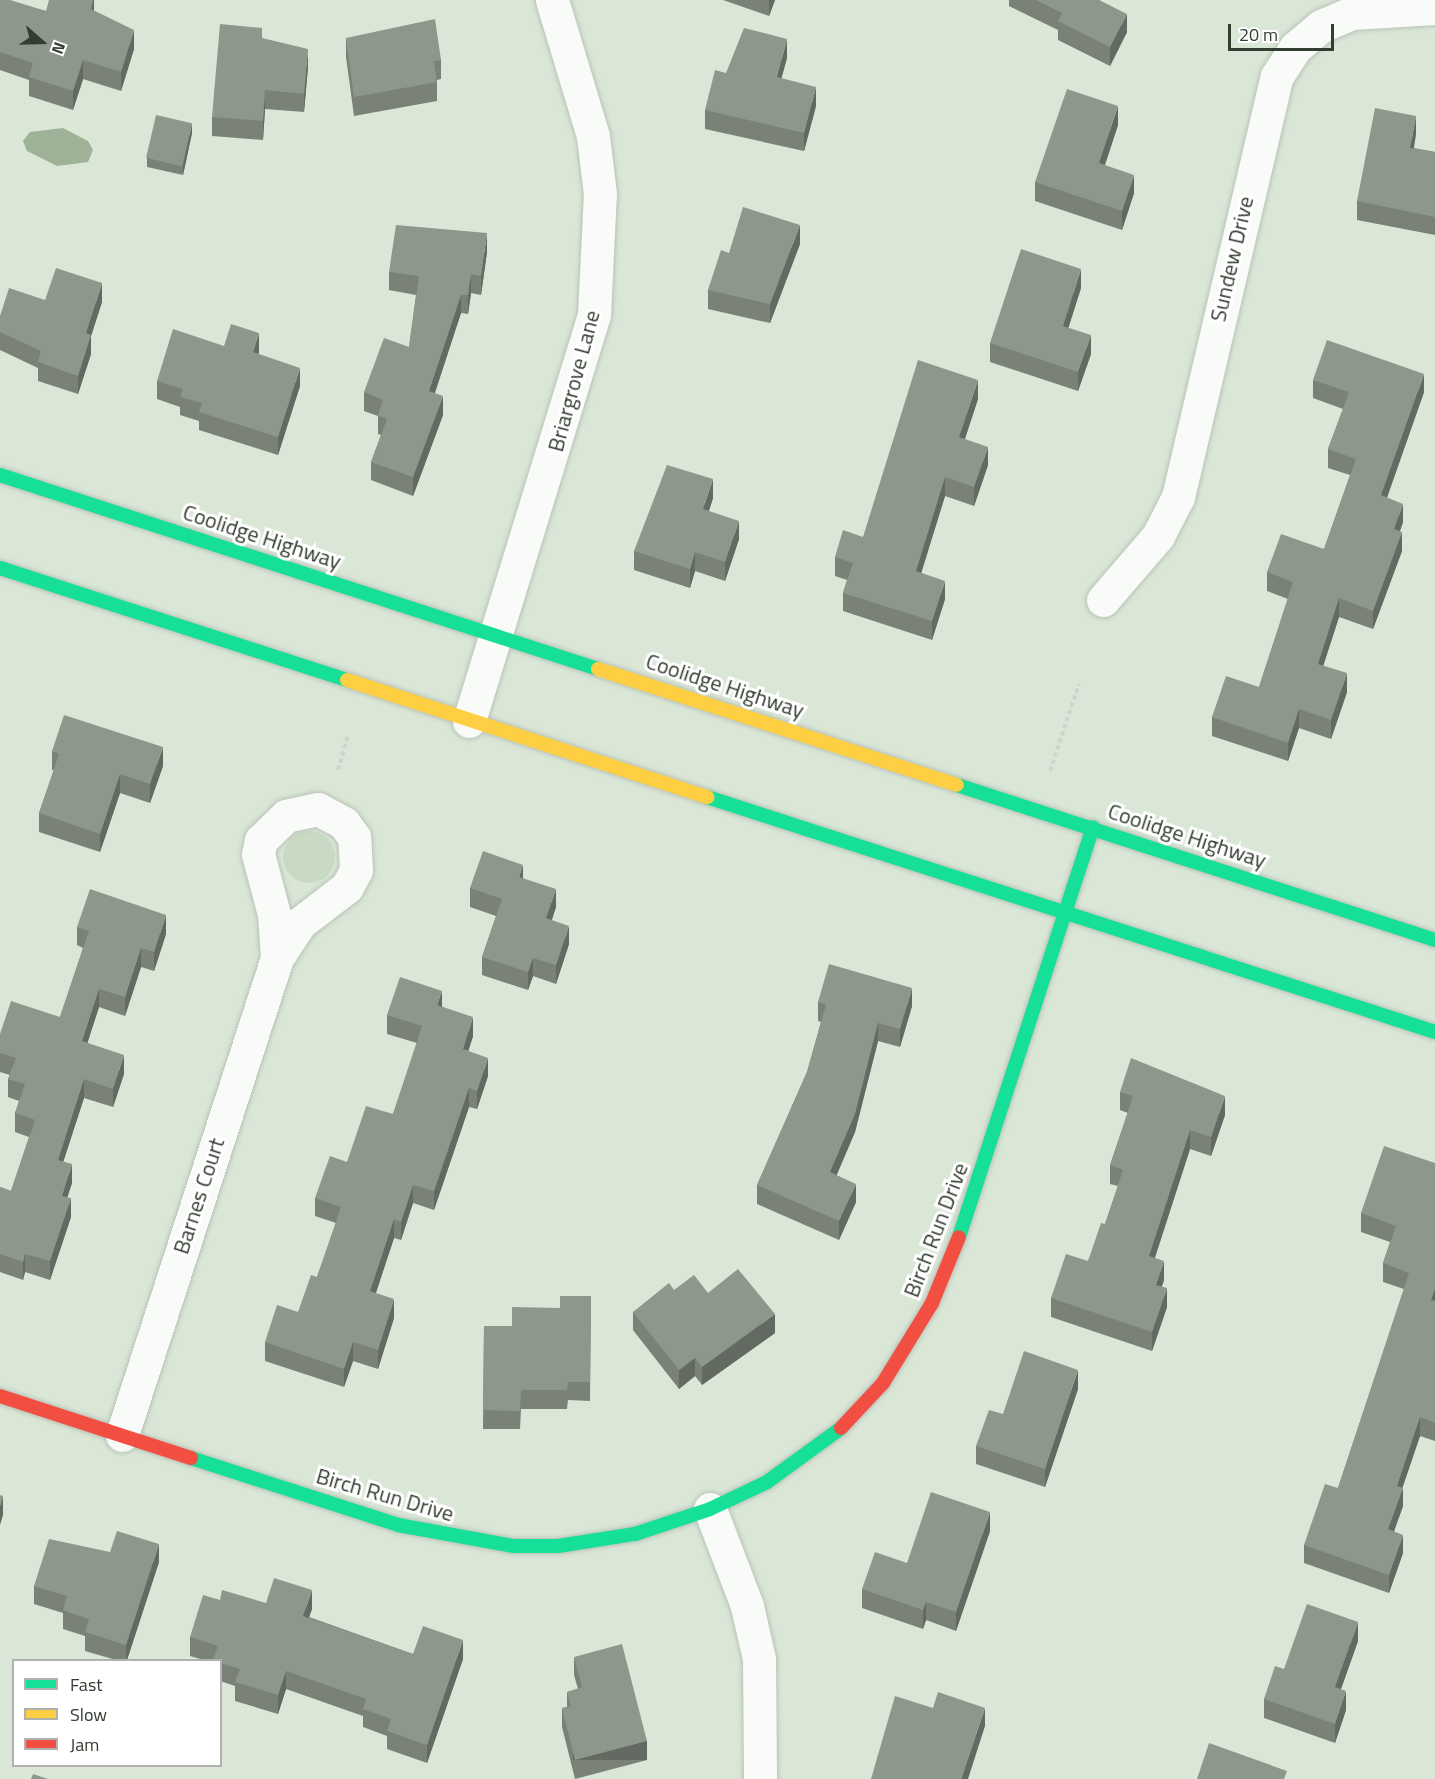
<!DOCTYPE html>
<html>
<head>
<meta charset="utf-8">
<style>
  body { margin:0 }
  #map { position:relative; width:1435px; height:1779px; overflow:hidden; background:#dae7d7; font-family:"Titillium Web",sans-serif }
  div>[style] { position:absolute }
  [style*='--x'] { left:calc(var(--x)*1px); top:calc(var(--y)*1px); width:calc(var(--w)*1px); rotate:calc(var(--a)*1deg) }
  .green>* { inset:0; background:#c8dac4 }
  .round { border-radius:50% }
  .water>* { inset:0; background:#9eb298 }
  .path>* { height:4px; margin-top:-2px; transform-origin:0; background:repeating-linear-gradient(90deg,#d0d3cf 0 4.5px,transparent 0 7.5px) }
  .roads { filter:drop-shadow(0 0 2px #b9c3b7) drop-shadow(0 0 2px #b9c3b7) }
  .street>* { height:33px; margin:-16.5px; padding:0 16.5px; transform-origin:16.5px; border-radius:16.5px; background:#f9fbf9 }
  .fast>* { height:14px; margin:-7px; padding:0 7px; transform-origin:7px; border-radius:7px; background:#16e098 }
  .slow>* { height:14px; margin:-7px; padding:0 7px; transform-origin:7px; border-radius:7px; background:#ffcf43 }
  .jam>* { height:14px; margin:-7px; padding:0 7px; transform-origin:7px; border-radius:7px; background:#f24e42 }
  .wall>* { inset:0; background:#7a8278 }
  .shaded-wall>* { inset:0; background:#636a61; transform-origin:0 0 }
  .building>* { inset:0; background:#8e978b; transform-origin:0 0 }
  span { translate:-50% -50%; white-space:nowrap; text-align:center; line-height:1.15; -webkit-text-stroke:6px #fff; paint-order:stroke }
  .street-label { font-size:22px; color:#343d32 }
  .legend { position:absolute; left:12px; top:1659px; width:210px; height:108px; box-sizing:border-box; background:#fff; border:2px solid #aeb1ad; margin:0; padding:8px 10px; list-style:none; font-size:18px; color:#343d32 }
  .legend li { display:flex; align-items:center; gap:12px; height:30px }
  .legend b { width:30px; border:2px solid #aeb1ad }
  .north { position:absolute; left:12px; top:12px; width:60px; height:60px; -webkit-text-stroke:4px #fff; paint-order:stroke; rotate:110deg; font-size:16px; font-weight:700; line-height:24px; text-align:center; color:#343d32 }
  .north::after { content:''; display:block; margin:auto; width:21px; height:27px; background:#343d32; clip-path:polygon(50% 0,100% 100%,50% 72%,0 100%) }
  .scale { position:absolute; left:1228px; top:24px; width:106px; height:27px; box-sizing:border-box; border:3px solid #343d32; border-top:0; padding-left:8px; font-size:18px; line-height:21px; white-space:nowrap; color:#343d32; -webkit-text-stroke:4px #fff; paint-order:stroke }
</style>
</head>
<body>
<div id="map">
  <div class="green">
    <i class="round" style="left:283px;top:831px;width:52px;height:52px"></i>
  </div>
  <div class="water">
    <i style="clip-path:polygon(63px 128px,88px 141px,93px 150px,88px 162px,57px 166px,27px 151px,23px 141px,30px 132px)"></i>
  </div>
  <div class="path">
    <i style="--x:338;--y:770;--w:35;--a:-74"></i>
    <i style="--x:1050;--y:771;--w:92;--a:-71.6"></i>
  </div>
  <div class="roads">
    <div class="street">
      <i style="--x:1103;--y:600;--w:84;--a:-49.3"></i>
      <i style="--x:1158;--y:536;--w:44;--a:-62.9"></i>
      <i style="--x:1178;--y:497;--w:432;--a:-76.8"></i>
      <i style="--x:1277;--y:76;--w:33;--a:-57"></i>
      <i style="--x:1295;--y:48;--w:34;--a:-40"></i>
      <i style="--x:1321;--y:26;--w:34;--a:-23"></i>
      <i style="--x:1352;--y:13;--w:83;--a:-3.4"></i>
      <i style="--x:469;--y:721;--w:425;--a:-72.9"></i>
      <i style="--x:594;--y:315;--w:121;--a:-87.2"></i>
      <i style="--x:600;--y:194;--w:58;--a:-96.9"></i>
      <i style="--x:593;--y:136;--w:142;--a:-106.8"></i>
      <i style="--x:122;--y:1435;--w:502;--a:-72"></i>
      <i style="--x:277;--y:958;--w:42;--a:-56.7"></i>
      <i style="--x:300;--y:923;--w:59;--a:-37.5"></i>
      <i style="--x:347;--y:887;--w:19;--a:-62"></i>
      <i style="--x:356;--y:870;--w:33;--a:-93"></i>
      <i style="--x:354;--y:837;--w:17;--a:-126"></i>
      <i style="--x:344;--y:823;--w:30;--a:-152"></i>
      <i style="--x:318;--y:809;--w:33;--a:168"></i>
      <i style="--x:286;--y:816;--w:35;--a:136"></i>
      <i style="--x:261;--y:840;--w:14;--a:102"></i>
      <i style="--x:258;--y:854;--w:62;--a:75.1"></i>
      <i style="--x:274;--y:914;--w:44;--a:86.1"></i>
      <i style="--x:710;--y:1509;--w:104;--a:69.1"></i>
      <i style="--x:747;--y:1606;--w:54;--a:77.2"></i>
      <i style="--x:759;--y:1659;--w:120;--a:89.5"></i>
    </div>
    <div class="fast">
      <i style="--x:0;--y:475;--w:629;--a:17.97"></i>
      <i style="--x:0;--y:568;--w:365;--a:17.9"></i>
      <i style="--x:957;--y:785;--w:503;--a:17.97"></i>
      <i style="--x:707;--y:797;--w:765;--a:17.89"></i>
      <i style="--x:959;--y:1237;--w:431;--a:-71.9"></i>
      <i style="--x:191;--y:1458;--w:218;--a:17.9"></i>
      <i style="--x:398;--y:1525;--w:118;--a:10.3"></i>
      <i style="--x:514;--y:1546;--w:44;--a:0"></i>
      <i style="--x:558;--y:1546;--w:78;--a:-8.9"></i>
      <i style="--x:635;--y:1534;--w:79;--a:-18.4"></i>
      <i style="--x:710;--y:1509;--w:63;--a:-25.3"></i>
      <i style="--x:767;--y:1482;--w:92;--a:-36.1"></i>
    </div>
    <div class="slow">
      <i style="--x:598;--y:669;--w:377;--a:17.9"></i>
      <i style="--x:347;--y:680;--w:379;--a:18"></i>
    </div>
    <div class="jam">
      <i style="--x:0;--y:1396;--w:201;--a:18"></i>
      <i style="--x:841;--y:1428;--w:62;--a:-47"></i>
      <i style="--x:883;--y:1383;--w:94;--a:-58.5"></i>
      <i style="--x:932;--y:1303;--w:71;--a:-67.8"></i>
    </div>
  </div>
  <div class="wall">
    <i style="clip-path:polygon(0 0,46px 11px,94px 0,94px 11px,134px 49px,121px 91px,83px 79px,73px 110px,29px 96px,29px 80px,0 70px)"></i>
    <i style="clip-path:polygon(723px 0,775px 0,769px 16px)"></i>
    <i style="clip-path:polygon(1009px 0,1099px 0,1127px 32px,1110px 66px,1058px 40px,1058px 30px,1009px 6px)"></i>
    <i style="clip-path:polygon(262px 38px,308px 67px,304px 112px,265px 109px,263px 140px,212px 136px,212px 117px)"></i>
    <i style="clip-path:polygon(346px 38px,441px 60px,441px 79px,437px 80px,437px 101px,354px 116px,346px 57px)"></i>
    <i style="clip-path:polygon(787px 58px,781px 78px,816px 106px,804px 151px,705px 129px,705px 110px,726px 73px)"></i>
    <i style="clip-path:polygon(1118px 125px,1105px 165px,1134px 193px,1122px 230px,1035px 201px,1035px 182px)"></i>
    <i style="clip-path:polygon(192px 133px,183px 175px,147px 167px,147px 158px)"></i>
    <i style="clip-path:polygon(1416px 134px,1414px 148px,1435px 152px,1435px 235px,1357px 220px,1357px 201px)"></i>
    <i style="clip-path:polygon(800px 244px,770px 323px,708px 309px,708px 290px,729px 253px)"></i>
    <i style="clip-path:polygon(487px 252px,481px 295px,471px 293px,468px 314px,461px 313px,435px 393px,443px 415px,413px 496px,371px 480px,371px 462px,381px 435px,378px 434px,378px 416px,364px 411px,364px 392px,409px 347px,416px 295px,389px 290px,389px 272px)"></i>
    <i style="clip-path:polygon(1081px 288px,1068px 328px,1091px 354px,1078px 391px,990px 362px,990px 343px)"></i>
    <i style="clip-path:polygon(45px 300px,102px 302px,91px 335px,91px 354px,78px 394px,38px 381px,38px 368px,0 350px,0 316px)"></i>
    <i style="clip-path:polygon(224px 346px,259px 352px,258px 354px,300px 386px,278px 455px,199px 430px,199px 421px,180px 415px,180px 407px,157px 399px,157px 381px)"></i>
    <i style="clip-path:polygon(1313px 380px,1424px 392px,1387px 498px,1403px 522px,1400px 531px,1402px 551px,1373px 629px,1339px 617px,1323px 666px,1347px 692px,1331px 739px,1299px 728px,1288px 761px,1212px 736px,1212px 717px,1259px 687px,1288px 599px,1267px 591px,1267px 572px,1324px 549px,1350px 475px,1328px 468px,1328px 449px,1343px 409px,1313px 398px)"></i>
    <i style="clip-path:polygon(978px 399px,965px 439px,988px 465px,974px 506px,945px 496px,921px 573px,945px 599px,932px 640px,843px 611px,843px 593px,847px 580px,835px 576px,835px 557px,863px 537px)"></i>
    <i style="clip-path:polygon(713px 498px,709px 511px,739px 539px,725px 581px,695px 571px,690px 588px,634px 570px,634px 551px)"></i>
    <i style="clip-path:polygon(52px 751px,163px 766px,150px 803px,120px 793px,100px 852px,39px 832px,39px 813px,54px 770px,52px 770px)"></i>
    <i style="clip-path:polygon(523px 878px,556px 907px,552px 920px,569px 944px,556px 984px,533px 976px,528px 990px,482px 975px,482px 957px,496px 916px,470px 907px,470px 888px)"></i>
    <i style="clip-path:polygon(77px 927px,166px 934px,154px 971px,141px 967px,125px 1016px,99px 1007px,87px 1043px,124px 1074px,113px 1107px,84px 1098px,63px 1162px,72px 1183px,67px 1197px,71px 1217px,50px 1280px,25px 1272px,23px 1280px,0 1272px,0 1187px,11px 1191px,29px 1137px,15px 1132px,15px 1113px,19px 1101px,8px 1097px,8px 1079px,10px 1075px,0 1072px,0 1034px,60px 1017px,83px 948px,77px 945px)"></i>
    <i style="clip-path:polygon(818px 1002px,912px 1006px,900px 1047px,878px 1041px,855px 1132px,836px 1175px,856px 1202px,839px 1240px,757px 1204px,757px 1185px,807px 1072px,821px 1022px,818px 1021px)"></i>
    <i style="clip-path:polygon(442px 1006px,473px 1036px,468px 1051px,488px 1076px,477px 1109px,469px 1107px,434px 1210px,413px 1203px,401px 1240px,394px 1238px,376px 1293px,394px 1318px,378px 1369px,353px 1361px,344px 1387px,265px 1361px,265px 1342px,298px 1312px,317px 1277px,336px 1223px,315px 1216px,315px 1198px,347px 1162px,393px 1114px,417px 1043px,387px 1034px,387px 1015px)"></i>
    <i style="clip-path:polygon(1120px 1092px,1225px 1115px,1211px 1156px,1190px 1149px,1155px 1258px,1164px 1280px,1162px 1286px,1167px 1307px,1152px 1351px,1051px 1317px,1051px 1298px,1088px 1261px,1105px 1224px,1118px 1186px,1110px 1184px,1110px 1165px,1128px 1113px,1120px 1110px)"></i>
    <i style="clip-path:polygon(1435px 1163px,1435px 1441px,1420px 1436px,1402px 1488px,1403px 1506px,1394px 1531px,1403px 1553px,1389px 1593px,1304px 1563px,1304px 1545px,1338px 1488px,1404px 1289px,1383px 1282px,1383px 1263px,1390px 1242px,1361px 1232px,1361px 1213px)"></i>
    <i style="clip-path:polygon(674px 1290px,708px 1293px,775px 1333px,702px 1385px,695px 1376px,679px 1389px,633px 1330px,633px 1312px)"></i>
    <i style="clip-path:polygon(591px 1296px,590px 1401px,568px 1400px,567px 1409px,521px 1409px,520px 1429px,483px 1429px,484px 1326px,512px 1326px)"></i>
    <i style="clip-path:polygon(1078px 1389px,1045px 1487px,976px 1464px,976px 1446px)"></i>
    <i style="clip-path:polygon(990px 1531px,956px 1631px,926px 1620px,923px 1629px,862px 1608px,862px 1589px,907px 1563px)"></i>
    <i style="clip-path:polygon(159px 1562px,127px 1660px,116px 1660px,85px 1651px,85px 1636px,63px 1629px,63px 1613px,34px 1604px,34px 1586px)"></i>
    <i style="clip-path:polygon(220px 1600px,266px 1603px,312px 1609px,309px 1617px,413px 1654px,463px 1659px,427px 1763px,387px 1749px,387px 1736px,363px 1727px,363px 1716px,286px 1689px,278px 1714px,235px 1701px,235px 1686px,220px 1681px,220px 1660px,204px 1660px,190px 1656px,190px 1637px)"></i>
    <i style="clip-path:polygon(1358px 1641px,1341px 1689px,1346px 1710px,1335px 1743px,1264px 1718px,1264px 1699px,1284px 1669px)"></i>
    <i style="clip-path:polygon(574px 1657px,647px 1760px,575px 1779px,562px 1727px,562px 1708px,567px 1707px,567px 1692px,578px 1689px,574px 1675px)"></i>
  </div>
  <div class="shaded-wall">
    <i style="clip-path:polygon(93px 0,94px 0,94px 16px,91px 9px)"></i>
    <i style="clip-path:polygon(769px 0,775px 0,769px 16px)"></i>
    <i style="clip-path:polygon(1127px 14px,1127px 32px,1110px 66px,1110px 47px)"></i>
    <i style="clip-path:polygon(134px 30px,134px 49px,121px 91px,121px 72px)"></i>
    <i style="clip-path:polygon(787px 39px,787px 58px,777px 95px,777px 77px)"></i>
    <i style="clip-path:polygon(308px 49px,308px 67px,304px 112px,304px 94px)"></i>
    <i style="clip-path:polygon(83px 60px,83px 79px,73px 110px,73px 91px)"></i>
    <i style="clip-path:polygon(816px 87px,816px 106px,804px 151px,804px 133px)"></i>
    <i style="clip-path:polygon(265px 90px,265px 109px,263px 140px,263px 121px)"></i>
    <i style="clip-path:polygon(1118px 106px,1118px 125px,1099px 182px,1099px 163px)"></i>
    <i style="clip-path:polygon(1416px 116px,1416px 134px,1410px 166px,1410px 148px)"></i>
    <i style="clip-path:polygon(192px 123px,192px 133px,183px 175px,183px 166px)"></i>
    <i style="clip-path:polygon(1134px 175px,1134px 193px,1122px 230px,1122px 211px)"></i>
    <i style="clip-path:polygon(800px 225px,800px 244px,770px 323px,770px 304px)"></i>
    <i style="clip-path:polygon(487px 233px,487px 252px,481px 295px,481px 276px)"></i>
    <i style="clip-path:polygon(1081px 269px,1081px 288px,1063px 345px,1063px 326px)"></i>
    <i style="clip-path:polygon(471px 274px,471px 293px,468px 314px,468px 295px)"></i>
    <i style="clip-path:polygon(102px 283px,102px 302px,86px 352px,86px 333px)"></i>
    <i style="clip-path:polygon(461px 295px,461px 313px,429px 410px,429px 391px)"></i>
    <i style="clip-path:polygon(259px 333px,259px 352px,253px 371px,253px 352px)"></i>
    <i style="clip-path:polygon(91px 335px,91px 354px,78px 394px,78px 376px)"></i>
    <i style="clip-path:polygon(1091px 335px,1091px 354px,1078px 391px,1078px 372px)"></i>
    <i style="clip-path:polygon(300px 368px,300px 386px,278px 455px,278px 437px)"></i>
    <i style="clip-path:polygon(1424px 374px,1424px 392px,1381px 514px,1381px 495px)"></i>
    <i style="clip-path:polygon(978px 380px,978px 399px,959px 456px,959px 437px)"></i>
    <i style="clip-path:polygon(443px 396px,443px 415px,413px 496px,413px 477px)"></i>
    <i style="clip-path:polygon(988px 447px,988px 465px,974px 506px,974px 487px)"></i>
    <i style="clip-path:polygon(945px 477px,945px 496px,916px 590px,916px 571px)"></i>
    <i style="clip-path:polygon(713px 479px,713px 498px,703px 528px,703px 509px)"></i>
    <i style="clip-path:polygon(1403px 504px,1403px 522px,1394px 548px,1394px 529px)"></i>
    <i style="clip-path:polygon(739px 521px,739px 539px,725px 581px,725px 562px)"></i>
    <i style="clip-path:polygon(1402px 532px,1402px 551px,1373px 629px,1373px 611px)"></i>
    <i style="clip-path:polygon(695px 552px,695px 571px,690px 588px,690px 569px)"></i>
    <i style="clip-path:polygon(945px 581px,945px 599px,932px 640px,932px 621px)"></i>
    <i style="clip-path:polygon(1339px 598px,1339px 617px,1318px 682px,1318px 664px)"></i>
    <i style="clip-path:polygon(1347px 673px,1347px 692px,1331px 739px,1331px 720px)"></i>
    <i style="clip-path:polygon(1299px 709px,1299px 728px,1288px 761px,1288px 743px)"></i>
    <i style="clip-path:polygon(163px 747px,163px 766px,150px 803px,150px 784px)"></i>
    <i style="clip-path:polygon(120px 774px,120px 793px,100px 852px,100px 834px)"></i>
    <i style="clip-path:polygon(523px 865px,523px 884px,519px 877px)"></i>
    <i style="clip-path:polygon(556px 889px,556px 907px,546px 936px,546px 918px)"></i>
    <i style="clip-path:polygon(166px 915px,166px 934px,154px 971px,154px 952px)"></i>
    <i style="clip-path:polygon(569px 926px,569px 944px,556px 984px,556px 965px)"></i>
    <i style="clip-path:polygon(141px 948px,141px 967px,125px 1016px,125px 997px)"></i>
    <i style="clip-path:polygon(533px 958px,533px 976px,528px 990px,528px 972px)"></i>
    <i style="clip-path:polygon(912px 988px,912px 1006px,900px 1047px,900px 1029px)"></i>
    <i style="clip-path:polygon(99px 989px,99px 1007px,82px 1060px,82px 1041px)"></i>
    <i style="clip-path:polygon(442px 991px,442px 1010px,437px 1005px)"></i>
    <i style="clip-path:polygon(473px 1017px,473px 1036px,463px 1068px,463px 1049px)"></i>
    <i style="clip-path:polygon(878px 1023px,878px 1041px,855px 1132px,830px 1191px,830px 1172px)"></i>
    <i style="clip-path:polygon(124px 1055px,124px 1074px,113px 1107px,113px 1089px)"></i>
    <i style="clip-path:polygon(488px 1058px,488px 1076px,477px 1109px,477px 1091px)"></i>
    <i style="clip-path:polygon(84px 1079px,84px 1098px,58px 1178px,58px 1160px)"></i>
    <i style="clip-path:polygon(469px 1088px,469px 1107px,434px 1210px,434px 1191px)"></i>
    <i style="clip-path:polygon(1225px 1096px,1225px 1115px,1211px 1156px,1211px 1137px)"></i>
    <i style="clip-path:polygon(1190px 1130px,1190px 1149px,1149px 1275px,1149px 1256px)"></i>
    <i style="clip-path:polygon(72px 1164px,72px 1183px,62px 1214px,62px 1196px)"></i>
    <i style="clip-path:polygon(856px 1184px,856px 1202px,839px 1240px,839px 1221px)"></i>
    <i style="clip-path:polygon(413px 1185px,413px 1203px,401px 1240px,401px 1222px)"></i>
    <i style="clip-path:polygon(71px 1198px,71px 1217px,50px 1280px,50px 1261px)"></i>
    <i style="clip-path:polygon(394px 1219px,394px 1238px,370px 1310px,370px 1291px)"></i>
    <i style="clip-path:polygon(25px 1254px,25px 1272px,23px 1280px,23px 1262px)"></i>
    <i style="clip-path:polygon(1164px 1261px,1164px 1280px,1156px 1303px,1156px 1285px)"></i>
    <i style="clip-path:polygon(1167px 1288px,1167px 1307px,1152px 1351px,1152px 1332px)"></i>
    <i style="clip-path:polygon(1435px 1289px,1435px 1308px,1431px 1300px)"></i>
    <i style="clip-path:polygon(394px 1299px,394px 1318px,378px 1369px,378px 1350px)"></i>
    <i style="clip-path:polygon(775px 1314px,775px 1333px,702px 1385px,702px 1367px)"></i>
    <i style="clip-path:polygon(353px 1342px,353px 1361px,344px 1387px,344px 1369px)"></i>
    <i style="clip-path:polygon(695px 1358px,695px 1376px,679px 1389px,679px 1370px)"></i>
    <i style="clip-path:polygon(1078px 1370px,1078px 1389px,1045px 1487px,1045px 1469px)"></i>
    <i style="clip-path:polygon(1420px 1417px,1420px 1436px,1397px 1504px,1397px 1486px)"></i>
    <i style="clip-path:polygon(1403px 1488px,1403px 1506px,1388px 1548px,1388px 1529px)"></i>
    <i style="clip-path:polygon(3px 1496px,3px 1515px,0 1525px,0 1506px)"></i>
    <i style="clip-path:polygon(990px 1512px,990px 1531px,956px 1631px,956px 1612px)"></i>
    <i style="clip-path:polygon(1403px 1535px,1403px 1553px,1389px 1593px,1389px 1575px)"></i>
    <i style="clip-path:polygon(159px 1544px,159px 1562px,127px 1660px,126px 1660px,126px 1645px)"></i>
    <i style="clip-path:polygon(312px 1590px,312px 1609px,303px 1634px,303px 1616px)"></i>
    <i style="clip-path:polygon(926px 1602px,926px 1620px,923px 1629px,923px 1610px)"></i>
    <i style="clip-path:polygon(1358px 1622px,1358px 1641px,1335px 1706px,1335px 1687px)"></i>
    <i style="clip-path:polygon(463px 1640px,463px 1659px,427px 1763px,427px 1745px)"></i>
    <i style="clip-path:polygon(286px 1671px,286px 1689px,278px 1714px,278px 1695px)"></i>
    <i style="clip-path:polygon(1346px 1691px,1346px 1710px,1335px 1743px,1335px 1724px)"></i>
    <i style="clip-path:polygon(985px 1708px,985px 1726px,968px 1779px,961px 1779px)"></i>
    <i style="left:647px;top:1741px;width:19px;height:74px;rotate:90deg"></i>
  </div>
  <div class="building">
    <i style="clip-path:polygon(0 0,10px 0,46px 11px,49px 0,93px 0,91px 9px,134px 30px,121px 72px,83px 60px,73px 91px,29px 77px,33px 63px,0 52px)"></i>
    <i style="clip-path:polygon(1036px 0,1099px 0,1127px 14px,1110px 47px,1058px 21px,1062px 13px)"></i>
    <i style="clip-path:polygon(435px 19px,441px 60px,434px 61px,437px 82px,354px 97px,346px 38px)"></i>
    <i style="clip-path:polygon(220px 24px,262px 28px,262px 38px,308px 49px,304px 94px,265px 90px,263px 121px,212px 117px)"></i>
    <i style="clip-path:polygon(744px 28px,787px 39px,777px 77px,816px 87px,804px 133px,705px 110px,715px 70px,726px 73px)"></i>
    <i style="clip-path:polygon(1067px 89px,1118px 106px,1099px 163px,1134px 175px,1122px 211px,1035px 182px)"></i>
    <i style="clip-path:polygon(1375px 108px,1416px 116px,1410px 148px,1435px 152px,1435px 217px,1357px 201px)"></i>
    <i style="left:156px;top:115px;width:37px;height:44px;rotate:13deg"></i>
    <i style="clip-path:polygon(743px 207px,800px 225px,770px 304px,708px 290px,721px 250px,729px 253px)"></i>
    <i style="clip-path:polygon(396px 225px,487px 233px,481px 276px,471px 274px,468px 295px,461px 295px,429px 391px,443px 396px,413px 477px,371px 462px,387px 419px,378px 415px,383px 400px,364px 392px,384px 338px,409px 347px,419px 276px,389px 272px)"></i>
    <i style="clip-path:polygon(1021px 249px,1081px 269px,1063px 326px,1091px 335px,1078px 372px,990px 343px)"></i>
    <i style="clip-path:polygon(56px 268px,102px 283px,86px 333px,91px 335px,78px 376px,38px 362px,41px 351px,0 332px,0 316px,9px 288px,45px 300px)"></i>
    <i style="clip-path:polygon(231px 324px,259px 333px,253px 352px,300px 368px,278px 437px,199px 412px,202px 403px,180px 397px,183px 389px,157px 381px,173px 329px,224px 346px)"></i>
    <i style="clip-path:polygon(1327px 340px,1424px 374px,1381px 495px,1403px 504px,1394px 529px,1402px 532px,1373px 611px,1339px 598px,1318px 664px,1347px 673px,1331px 720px,1299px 709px,1288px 743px,1212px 717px,1226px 676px,1259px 687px,1293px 582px,1267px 572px,1281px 534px,1324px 549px,1356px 459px,1328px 449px,1349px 392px,1313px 380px)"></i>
    <i style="clip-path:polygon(918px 360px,978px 380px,959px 437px,988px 447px,974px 487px,945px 477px,916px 571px,945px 581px,932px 621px,843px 593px,853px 563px,835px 557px,843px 530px,863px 537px)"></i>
    <i style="clip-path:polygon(667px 465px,713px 479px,703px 509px,739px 521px,725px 562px,695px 552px,690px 569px,634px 551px)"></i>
    <i style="clip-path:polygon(64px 715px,163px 747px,150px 784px,120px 774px,100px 834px,39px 813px,59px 754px,52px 751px)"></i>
    <i style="clip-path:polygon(483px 851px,523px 865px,519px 877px,556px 889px,546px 918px,569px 926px,556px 965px,533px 958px,528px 972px,482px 957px,502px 899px,470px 888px)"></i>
    <i style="clip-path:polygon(90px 889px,166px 915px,154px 952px,141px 948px,125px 997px,99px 989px,82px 1041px,124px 1055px,113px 1089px,84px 1079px,58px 1160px,72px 1164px,62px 1196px,71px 1198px,50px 1261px,25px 1254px,23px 1262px,0 1254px,0 1187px,11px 1191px,35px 1120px,15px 1113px,25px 1084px,8px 1079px,16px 1058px,0 1053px,0 1034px,11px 1001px,60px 1017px,89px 931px,77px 927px)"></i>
    <i style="clip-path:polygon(829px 964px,912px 988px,900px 1029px,878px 1023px,855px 1114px,830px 1172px,856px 1184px,839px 1221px,757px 1185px,807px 1072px,826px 1005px,818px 1002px)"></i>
    <i style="clip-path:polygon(400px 977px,442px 991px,437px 1005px,473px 1017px,463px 1049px,488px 1058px,477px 1091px,469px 1088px,434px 1191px,413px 1185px,401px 1222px,394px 1219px,370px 1291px,394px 1299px,378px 1350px,353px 1342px,344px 1369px,265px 1342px,277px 1305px,298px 1312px,311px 1275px,317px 1277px,341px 1207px,315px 1198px,330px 1156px,347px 1162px,366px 1106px,393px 1114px,422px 1026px,387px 1015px)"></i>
    <i style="clip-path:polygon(1131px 1058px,1225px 1096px,1211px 1137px,1190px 1130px,1149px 1256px,1164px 1261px,1156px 1285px,1167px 1288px,1152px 1332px,1051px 1298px,1066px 1254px,1088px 1261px,1101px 1223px,1105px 1224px,1123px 1170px,1110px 1165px,1133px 1096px,1120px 1092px)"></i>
    <i style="clip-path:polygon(1384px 1146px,1435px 1163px,1435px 1289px,1431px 1300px,1435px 1301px,1435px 1423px,1420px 1417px,1397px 1486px,1403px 1488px,1388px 1529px,1403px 1535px,1389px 1575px,1304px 1545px,1325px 1484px,1338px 1488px,1409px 1273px,1383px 1263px,1396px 1226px,1361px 1213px)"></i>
    <i style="clip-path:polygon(738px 1269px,775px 1314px,702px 1367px,695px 1358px,679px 1370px,633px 1312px,669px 1283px,674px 1290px,694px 1275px,708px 1293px)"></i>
    <i style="clip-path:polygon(560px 1296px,591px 1296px,590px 1382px,568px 1382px,567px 1390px,521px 1390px,520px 1411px,483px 1410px,484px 1326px,512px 1326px,512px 1307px,560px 1308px)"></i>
    <i style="clip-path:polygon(1024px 1351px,1078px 1370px,1045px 1469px,976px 1446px,989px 1410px,1003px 1414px)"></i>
    <i style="clip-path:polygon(931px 1492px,990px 1512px,956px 1612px,926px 1602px,923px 1610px,862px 1589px,875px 1552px,907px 1563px)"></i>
    <i style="clip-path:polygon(0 1495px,3px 1496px,0 1506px)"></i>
    <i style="clip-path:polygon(117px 1531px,159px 1544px,126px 1645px,85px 1632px,89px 1619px,63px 1610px,67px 1596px,34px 1586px,49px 1539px,110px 1552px)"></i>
    <i style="clip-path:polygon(274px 1578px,312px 1590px,303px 1616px,413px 1654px,423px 1626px,463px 1640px,427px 1745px,387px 1731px,391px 1719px,363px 1709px,366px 1699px,286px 1671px,278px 1695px,235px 1682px,240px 1669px,220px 1663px,220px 1660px,213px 1660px,218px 1646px,190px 1637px,203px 1595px,220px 1600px,222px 1590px,266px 1603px)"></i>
    <i style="clip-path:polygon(1307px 1604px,1358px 1622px,1335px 1687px,1346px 1691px,1335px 1724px,1264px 1699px,1275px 1666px,1284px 1669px)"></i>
    <i style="clip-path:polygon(622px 1644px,647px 1741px,575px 1760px,562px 1708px,571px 1707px,567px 1692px,582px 1687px,574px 1657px)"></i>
    <i style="clip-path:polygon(938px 1692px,985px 1708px,961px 1779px,871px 1779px,895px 1696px,933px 1708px)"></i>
    <i style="clip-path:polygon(1209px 1743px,1287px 1771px,1284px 1779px,1197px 1779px)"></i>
    <i style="clip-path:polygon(33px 1774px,48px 1779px,31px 1779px)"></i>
  </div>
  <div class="street-label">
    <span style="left:1232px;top:259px;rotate:-77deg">Sundew Drive</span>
    <span style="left:574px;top:381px;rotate:-75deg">Briargrove Lane</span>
    <span style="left:262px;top:537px;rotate:18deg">Coolidge Highway</span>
    <span style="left:725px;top:686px;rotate:18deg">Coolidge Highway</span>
    <span style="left:1187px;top:836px;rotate:18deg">Coolidge Highway</span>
    <span style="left:199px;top:1196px;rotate:-72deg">Barnes Court</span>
    <span style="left:936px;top:1230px;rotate:-69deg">Birch Run Drive</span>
    <span style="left:385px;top:1495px;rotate:16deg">Birch Run Drive</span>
  </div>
  <ul class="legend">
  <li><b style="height:8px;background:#16e098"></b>Fast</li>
  <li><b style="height:8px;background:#ffcf43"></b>Slow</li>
  <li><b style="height:8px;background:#f24e42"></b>Jam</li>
  </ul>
  <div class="north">N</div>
  <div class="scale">20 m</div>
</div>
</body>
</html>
